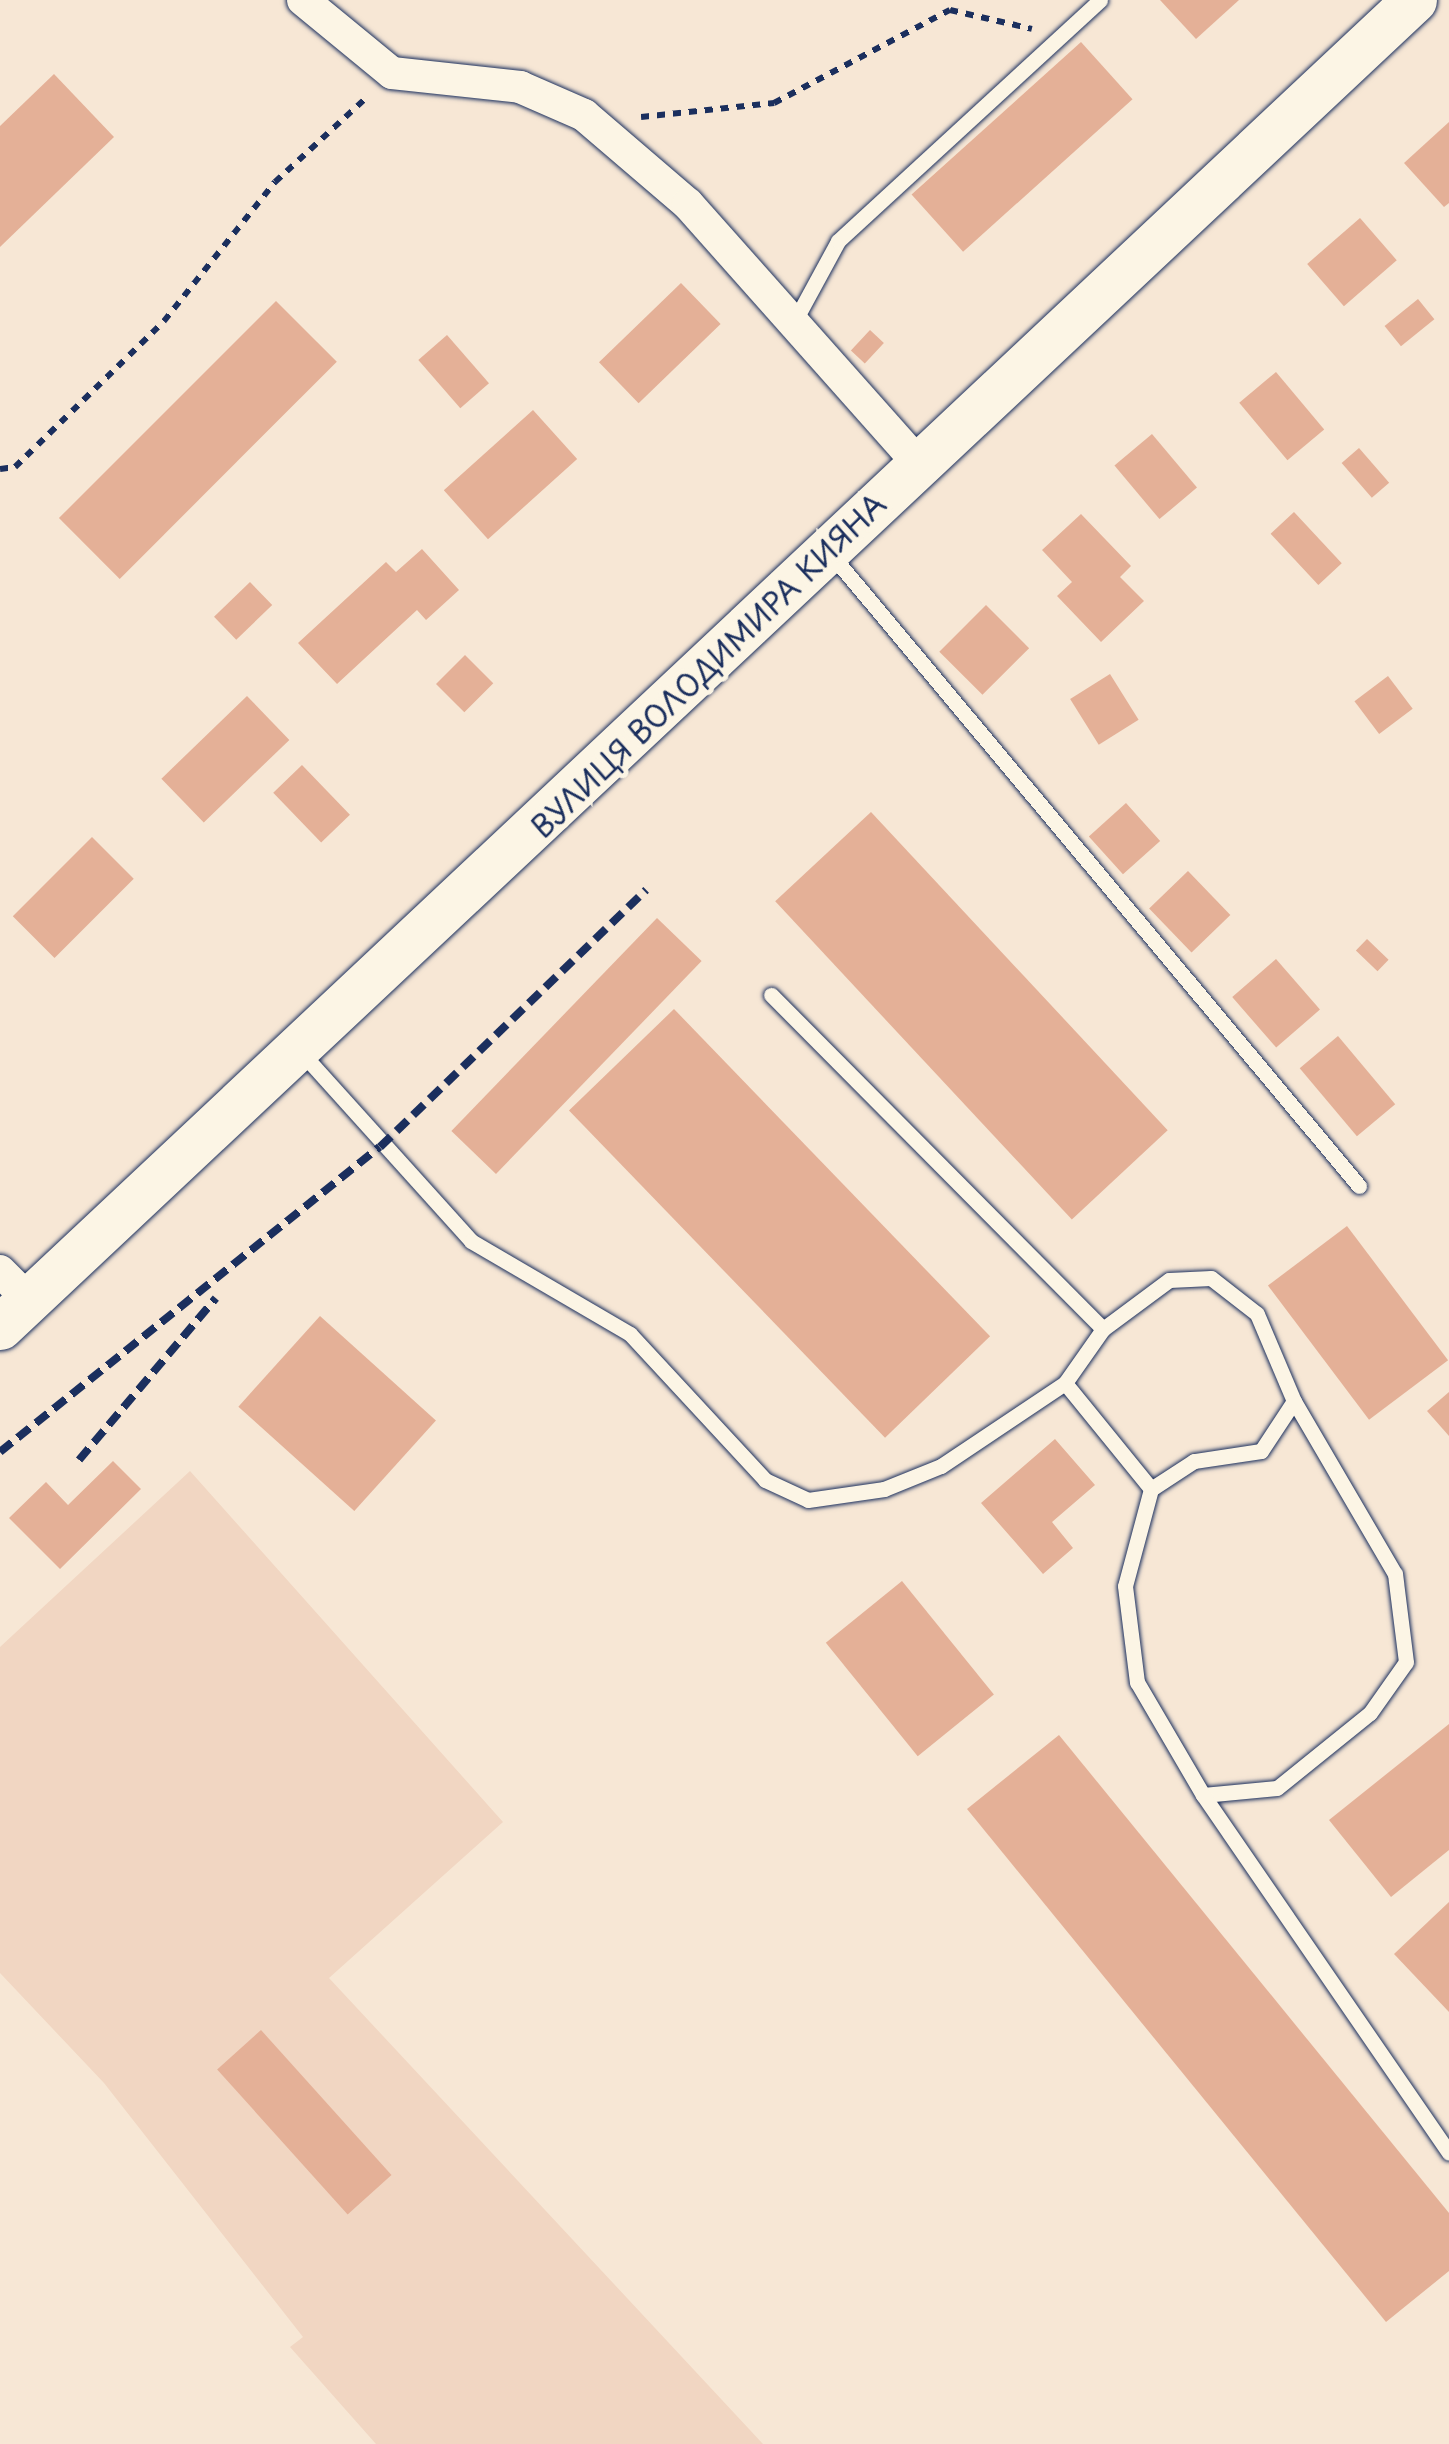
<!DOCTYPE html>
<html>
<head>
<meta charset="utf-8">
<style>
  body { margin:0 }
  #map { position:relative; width:1449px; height:2444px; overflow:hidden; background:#f7e7d5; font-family:"Playpen Sans",sans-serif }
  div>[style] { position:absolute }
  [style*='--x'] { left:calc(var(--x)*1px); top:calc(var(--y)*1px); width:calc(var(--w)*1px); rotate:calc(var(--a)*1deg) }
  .built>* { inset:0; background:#f1d6c2 }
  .building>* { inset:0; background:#e4b097; transform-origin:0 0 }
  .path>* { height:6px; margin-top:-3px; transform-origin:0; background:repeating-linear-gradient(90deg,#1b2f5e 0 8px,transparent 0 16px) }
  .roads { filter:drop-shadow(0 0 2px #1b2f5e) drop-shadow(0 0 2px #1b2f5e) }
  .lane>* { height:15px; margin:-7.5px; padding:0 7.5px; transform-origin:7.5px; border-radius:7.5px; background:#fcf5e5 }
  .street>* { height:32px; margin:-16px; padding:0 16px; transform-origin:16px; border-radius:16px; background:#fcf5e5 }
  .secondary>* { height:45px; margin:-22.5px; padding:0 22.5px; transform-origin:22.5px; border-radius:22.5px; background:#fcf5e5 }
  .rail>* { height:8px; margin-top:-4px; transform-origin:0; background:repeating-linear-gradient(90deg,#1b2f5e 0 15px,transparent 0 23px) }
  span { translate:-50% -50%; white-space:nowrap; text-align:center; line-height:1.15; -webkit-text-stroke:10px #fcf5e5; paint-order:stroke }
  .street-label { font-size:30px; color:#1b2f5e }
</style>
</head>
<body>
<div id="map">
  <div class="built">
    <i style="clip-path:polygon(190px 1471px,503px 1822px,329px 1978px,763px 2444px,376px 2444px,290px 2347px,303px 2337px,104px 2083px,0 1973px,0 1647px)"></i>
  </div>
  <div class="building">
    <i style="clip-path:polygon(1160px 0,1239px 0,1196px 39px)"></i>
    <i style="left:1081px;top:42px;width:77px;height:228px;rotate:48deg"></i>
    <i style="clip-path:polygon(54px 74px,114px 137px,0 247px,0 126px)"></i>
    <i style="clip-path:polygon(1449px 122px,1449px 203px,1444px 207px,1404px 163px)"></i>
    <i style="left:1360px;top:218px;width:56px;height:70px;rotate:49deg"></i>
    <i style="left:681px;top:283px;width:57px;height:114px;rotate:46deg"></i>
    <i style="left:1418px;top:299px;width:26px;height:43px;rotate:51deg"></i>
    <i style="left:276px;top:301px;width:86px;height:307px;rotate:45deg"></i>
    <i style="left:870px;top:330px;width:19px;height:28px;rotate:43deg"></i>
    <i style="left:447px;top:335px;width:64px;height:38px;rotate:49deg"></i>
    <i style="left:1276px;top:372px;width:75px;height:48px;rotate:50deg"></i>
    <i style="left:533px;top:410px;width:66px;height:120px;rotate:48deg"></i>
    <i style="left:1152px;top:434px;width:70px;height:49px;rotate:50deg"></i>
    <i style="left:1359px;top:448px;width:46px;height:23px;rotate:49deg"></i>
    <i style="left:1294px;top:512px;width:70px;height:32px;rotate:47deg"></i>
    <i style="clip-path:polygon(1081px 514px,1131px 566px,1120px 577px,1144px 601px,1101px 642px,1057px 596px,1072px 582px,1042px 550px)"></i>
    <i style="clip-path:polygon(422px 549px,459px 590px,426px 620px,417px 610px,337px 684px,298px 643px,386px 562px,396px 572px)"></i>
    <i style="left:250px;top:582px;width:32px;height:50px;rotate:46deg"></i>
    <i style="left:986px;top:605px;width:61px;height:66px;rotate:45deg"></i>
    <i style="left:465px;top:655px;width:40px;height:41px;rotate:45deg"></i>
    <i style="left:1110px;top:674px;width:54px;height:47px;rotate:58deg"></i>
    <i style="left:1388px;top:676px;width:41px;height:42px;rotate:53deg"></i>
    <i style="left:247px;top:696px;width:61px;height:119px;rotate:46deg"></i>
    <i style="left:302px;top:765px;width:69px;height:40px;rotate:46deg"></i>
    <i style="left:1126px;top:803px;width:51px;height:50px;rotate:48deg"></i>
    <i style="left:871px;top:812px;width:435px;height:131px;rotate:47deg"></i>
    <i style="left:92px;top:837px;width:59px;height:112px;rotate:45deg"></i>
    <i style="left:1188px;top:871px;width:61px;height:54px;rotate:46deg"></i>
    <i style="left:657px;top:918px;width:62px;height:296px;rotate:44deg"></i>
    <i style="left:1367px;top:939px;width:30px;height:16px;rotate:44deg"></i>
    <i style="left:1276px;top:959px;width:67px;height:58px;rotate:49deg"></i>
    <i style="left:674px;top:1009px;width:455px;height:146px;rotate:46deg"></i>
    <i style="left:1338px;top:1036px;width:89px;height:50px;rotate:50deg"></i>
    <i style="left:1347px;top:1226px;width:168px;height:99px;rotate:53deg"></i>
    <i style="left:320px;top:1316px;width:156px;height:122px;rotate:42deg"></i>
    <i style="clip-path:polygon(1449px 1392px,1449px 1436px,1427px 1411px)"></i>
    <i style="clip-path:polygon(1055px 1439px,1095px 1485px,1052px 1522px,1073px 1548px,1043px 1574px,981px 1503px)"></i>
    <i style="clip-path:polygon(113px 1461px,141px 1489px,60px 1569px,9px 1518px,46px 1482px,68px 1505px)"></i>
    <i style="left:902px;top:1581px;width:146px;height:98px;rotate:51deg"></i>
    <i style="clip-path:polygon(1449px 1724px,1449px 1850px,1391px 1897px,1329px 1820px)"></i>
    <i style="clip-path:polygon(1059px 1735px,1449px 2213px,1449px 2271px,1386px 2322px,967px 1809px)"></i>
    <i style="clip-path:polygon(1449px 1902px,1449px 2012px,1394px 1954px)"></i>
    <i style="left:261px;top:2030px;width:195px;height:59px;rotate:48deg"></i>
  </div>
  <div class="path">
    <i style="--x:641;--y:117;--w:134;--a:-6"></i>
    <i style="--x:774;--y:103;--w:199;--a:-27.9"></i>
    <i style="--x:950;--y:10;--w:84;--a:13"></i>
    <i style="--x:0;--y:469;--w:15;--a:-8"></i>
    <i style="--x:15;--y:467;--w:209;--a:-44.4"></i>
    <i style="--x:164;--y:321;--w:178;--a:-51.4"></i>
    <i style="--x:275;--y:182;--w:124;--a:-42.7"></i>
  </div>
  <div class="roads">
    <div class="lane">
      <i style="--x:793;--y:324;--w:94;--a:-61.5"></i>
      <i style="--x:838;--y:241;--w:356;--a:-42.6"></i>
      <i style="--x:830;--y:553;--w:825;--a:50.11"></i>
      <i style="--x:301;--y:1052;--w:254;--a:48"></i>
      <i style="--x:471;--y:1241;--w:184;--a:30.3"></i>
      <i style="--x:630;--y:1334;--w:199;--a:47.2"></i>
      <i style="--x:765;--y:1480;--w:47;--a:24.9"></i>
      <i style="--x:808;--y:1500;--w:77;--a:-8.2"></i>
      <i style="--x:884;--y:1489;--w:61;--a:-22"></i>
      <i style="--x:941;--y:1466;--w:149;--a:-33.8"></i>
      <i style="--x:1065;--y:1383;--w:66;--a:-54.9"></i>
      <i style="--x:1103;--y:1329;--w:471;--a:-134.8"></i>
      <i style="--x:1103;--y:1329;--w:82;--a:-36.6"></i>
      <i style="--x:1169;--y:1280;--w:42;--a:-2.7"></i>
      <i style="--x:1211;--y:1278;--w:58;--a:38"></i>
      <i style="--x:1257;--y:1314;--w:95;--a:67"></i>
      <i style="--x:1065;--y:1383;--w:136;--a:50.9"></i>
      <i style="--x:1151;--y:1489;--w:100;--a:105"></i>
      <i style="--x:1125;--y:1586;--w:97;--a:82.9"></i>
      <i style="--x:1137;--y:1682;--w:131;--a:59.7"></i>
      <i style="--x:1203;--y:1795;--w:74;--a:-5.4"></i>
      <i style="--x:1277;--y:1788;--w:119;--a:-38.9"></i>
      <i style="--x:1370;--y:1713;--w:62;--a:-54.8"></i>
      <i style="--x:1406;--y:1662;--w:89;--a:-97.1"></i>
      <i style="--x:1395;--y:1574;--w:200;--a:-120.3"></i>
      <i style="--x:1294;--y:1401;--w:60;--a:123.4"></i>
      <i style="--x:1261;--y:1451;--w:68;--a:171.5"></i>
      <i style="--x:1194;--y:1461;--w:51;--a:146.9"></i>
      <i style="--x:1203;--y:1795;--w:434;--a:55.5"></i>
    </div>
    <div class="street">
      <i style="--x:303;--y:0;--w:115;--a:39.4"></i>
      <i style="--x:392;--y:73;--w:129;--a:6.2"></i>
      <i style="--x:520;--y:87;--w:70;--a:23.6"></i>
      <i style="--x:584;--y:115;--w:137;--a:40.6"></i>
      <i style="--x:688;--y:204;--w:348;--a:48.4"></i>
      <i style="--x:0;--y:1271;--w:41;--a:45"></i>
    </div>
    <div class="secondary">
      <i style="--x:0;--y:1327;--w:1939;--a:-43.18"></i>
    </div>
  </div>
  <div class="rail">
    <i style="--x:0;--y:1452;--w:487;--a:-38.8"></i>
    <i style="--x:380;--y:1147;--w:370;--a:-44"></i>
    <i style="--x:79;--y:1460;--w:212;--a:-49.8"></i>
  </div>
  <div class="street-label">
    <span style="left:708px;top:665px;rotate:-44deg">ВУЛИЦЯ ВОЛОДИМИРА КИЯНА</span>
  </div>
</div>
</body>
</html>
